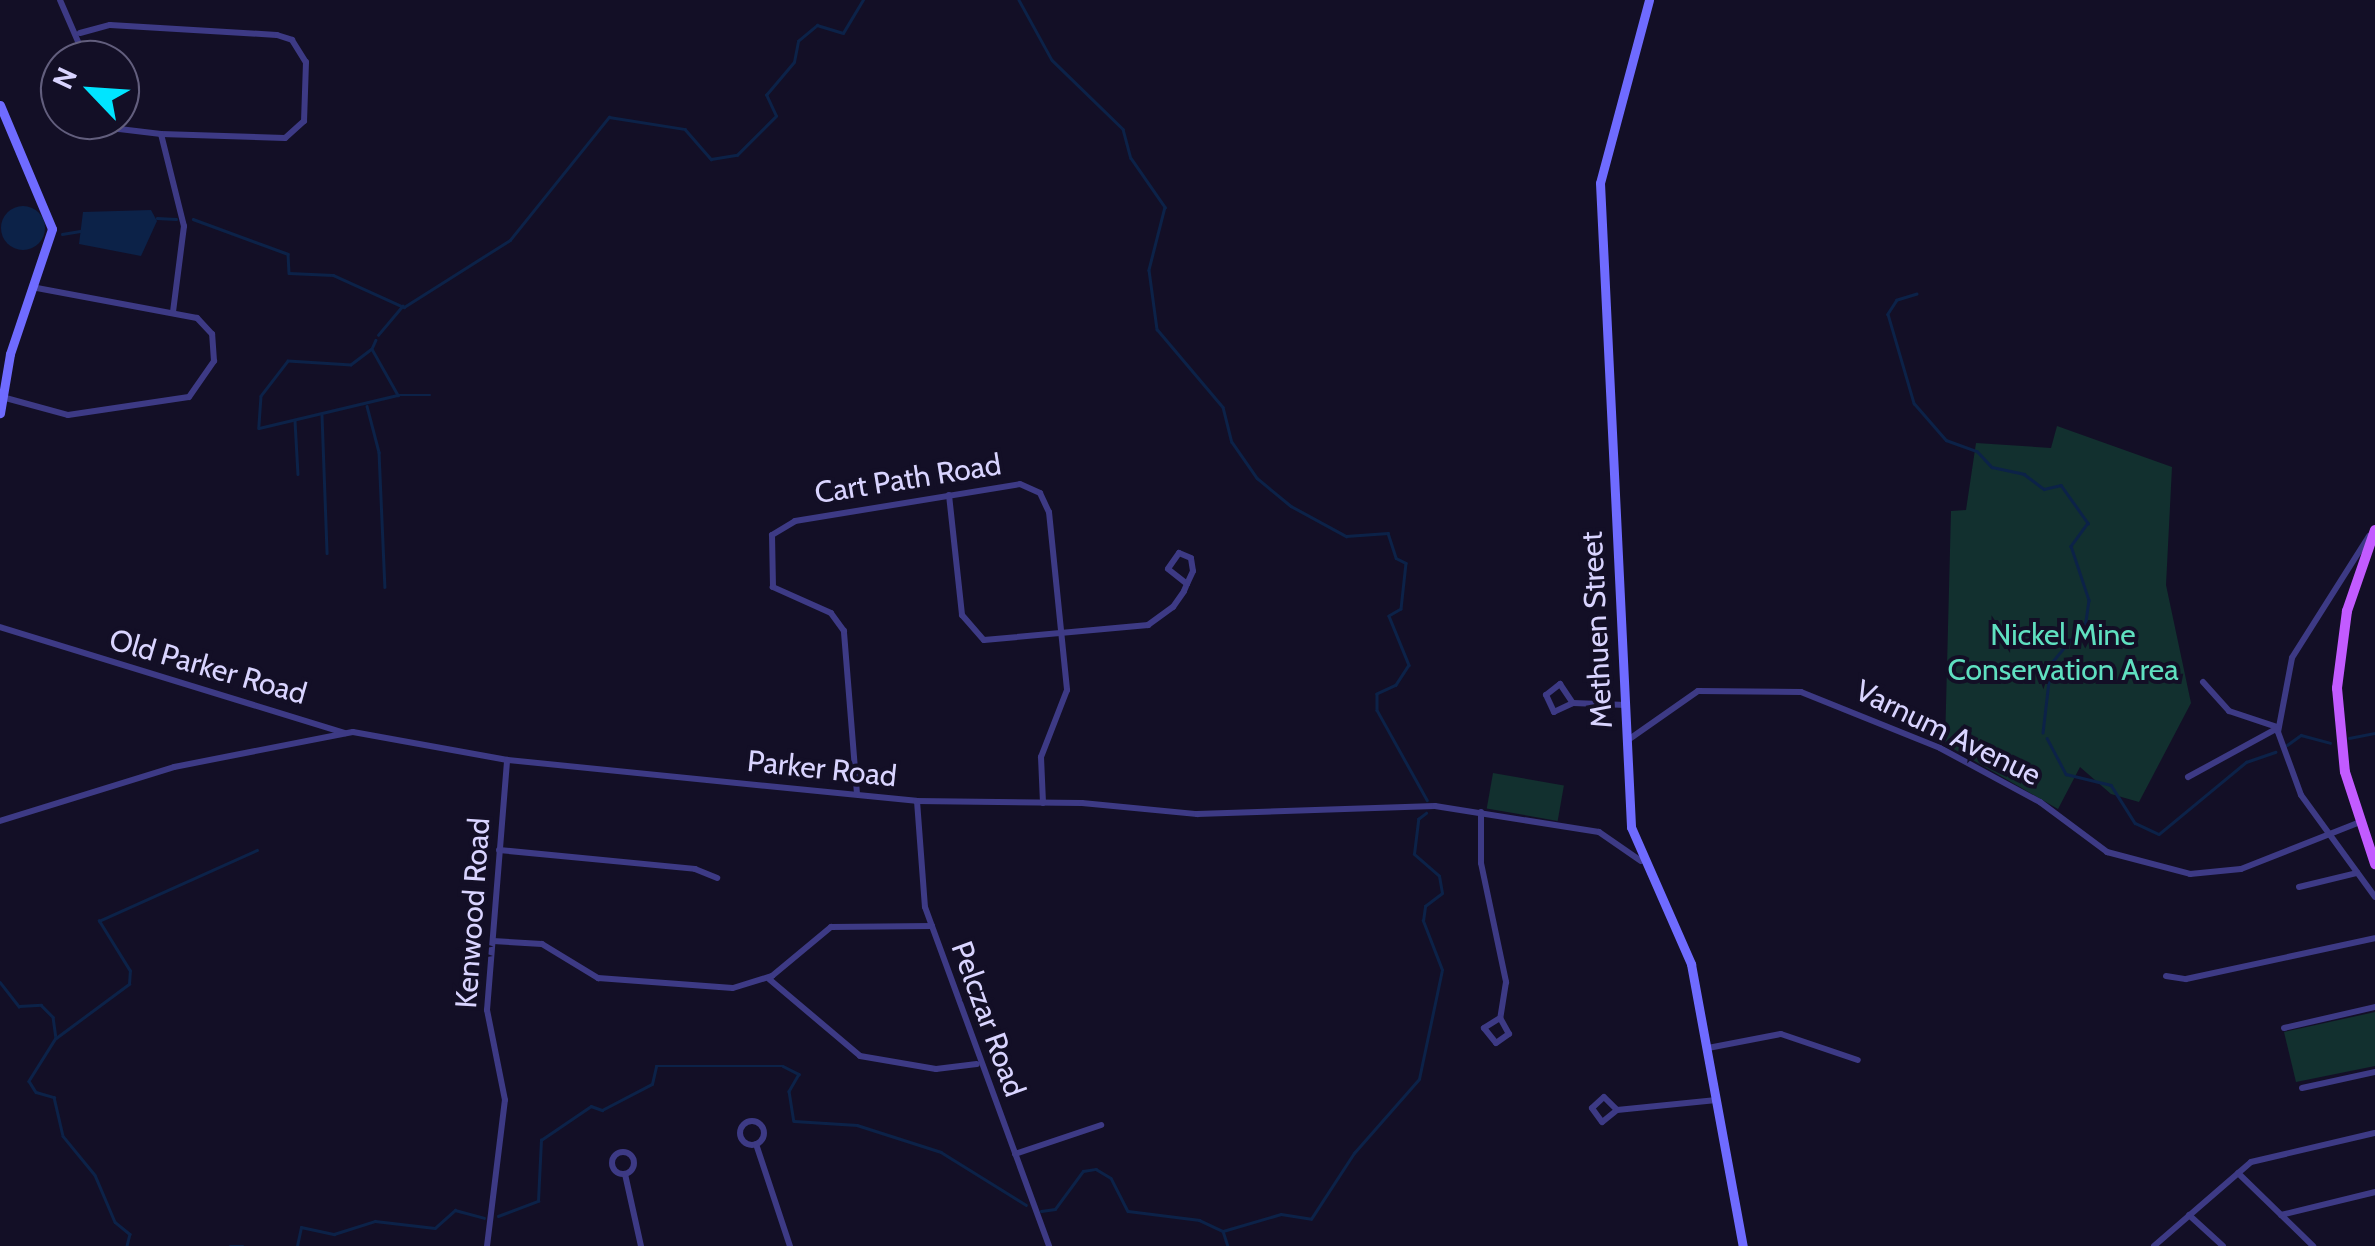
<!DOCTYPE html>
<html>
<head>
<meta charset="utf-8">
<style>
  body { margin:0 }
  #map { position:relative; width:2375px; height:1246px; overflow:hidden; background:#130f26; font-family:Cabin,sans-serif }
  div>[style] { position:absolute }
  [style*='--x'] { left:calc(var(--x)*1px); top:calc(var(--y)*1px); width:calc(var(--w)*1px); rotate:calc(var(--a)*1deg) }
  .green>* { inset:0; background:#12302f; transform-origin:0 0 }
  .water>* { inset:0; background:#0c2248 }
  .round { border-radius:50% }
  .stream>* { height:2.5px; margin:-1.25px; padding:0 1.25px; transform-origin:1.25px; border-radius:1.25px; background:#0c2248 }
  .street>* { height:6px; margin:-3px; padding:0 3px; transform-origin:3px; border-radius:3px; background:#3d3a85 }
  .street>.ring { margin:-3px; padding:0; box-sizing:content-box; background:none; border:6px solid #3d3a85; border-radius:50% }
  .secondary>* { height:9px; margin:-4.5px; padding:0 4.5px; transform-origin:4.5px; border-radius:4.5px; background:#6f6bff }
  .primary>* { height:10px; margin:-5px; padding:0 5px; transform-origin:5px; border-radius:5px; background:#c25bff }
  span { translate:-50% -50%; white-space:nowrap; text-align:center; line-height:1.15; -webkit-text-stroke:8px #130f26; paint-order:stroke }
  .street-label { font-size:30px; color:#d9d4ff }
  .park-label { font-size:30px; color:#5fe0c0 }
  .north { position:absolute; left:40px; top:40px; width:100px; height:100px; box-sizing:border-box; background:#130f26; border:2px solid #625e7d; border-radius:50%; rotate:295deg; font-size:28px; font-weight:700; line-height:40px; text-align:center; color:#d9d4ff }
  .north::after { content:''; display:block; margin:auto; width:35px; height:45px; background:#00e5ff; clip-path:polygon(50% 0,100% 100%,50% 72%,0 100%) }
</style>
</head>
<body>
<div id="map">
  <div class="green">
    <i style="clip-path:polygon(2057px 426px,2172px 467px,2166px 585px,2191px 703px,2139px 802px,2111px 794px,2080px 767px,2058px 809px,1945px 744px,1951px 511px,1966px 510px,1976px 443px,2051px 448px)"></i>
    <i style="left:1493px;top:773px;width:72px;height:36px;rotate:10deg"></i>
    <i style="clip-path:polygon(2375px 1012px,2375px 1066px,2296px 1082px,2284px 1032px)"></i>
  </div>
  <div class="water">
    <i class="round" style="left:1px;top:206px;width:44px;height:44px"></i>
    <i style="clip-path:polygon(151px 210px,157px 221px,141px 256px,79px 244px,83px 212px)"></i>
  </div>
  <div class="stream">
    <i style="--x:1019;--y:0;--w:68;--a:61.2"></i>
    <i style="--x:1052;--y:60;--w:99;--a:44.2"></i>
    <i style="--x:1123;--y:129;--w:30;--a:75"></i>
    <i style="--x:1131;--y:158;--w:60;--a:55.2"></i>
    <i style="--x:1165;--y:207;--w:65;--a:104.3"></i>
    <i style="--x:1149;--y:270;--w:60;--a:82.3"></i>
    <i style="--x:1157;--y:329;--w:102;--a:49.8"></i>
    <i style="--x:1223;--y:407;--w:36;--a:76"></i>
    <i style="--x:1232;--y:442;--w:44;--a:55.2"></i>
    <i style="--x:1257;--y:478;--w:44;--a:39.5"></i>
    <i style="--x:1291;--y:506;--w:63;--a:28.6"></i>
    <i style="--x:1346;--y:536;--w:42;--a:-4.1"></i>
    <i style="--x:1388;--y:533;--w:26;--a:72"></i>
    <i style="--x:1396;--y:558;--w:11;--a:27"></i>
    <i style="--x:1406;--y:563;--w:46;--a:96.2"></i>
    <i style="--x:1401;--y:609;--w:14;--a:150"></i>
    <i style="--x:1389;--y:616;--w:53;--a:67.8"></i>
    <i style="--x:1409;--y:665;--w:24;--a:123"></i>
    <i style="--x:1396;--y:685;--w:21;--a:155"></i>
    <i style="--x:1377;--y:694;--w:16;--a:90"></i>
    <i style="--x:1377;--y:710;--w:103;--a:60.9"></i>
    <i style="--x:157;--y:218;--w:19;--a:3"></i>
    <i style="--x:193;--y:219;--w:101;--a:20.2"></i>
    <i style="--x:288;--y:254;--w:19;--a:87"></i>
    <i style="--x:289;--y:273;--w:44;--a:2.6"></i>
    <i style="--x:333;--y:275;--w:78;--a:24.3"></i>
    <i style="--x:404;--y:307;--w:125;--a:-32.3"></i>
    <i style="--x:510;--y:240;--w:158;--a:-51.2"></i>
    <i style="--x:609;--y:117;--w:77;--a:9"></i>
    <i style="--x:685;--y:129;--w:40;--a:49"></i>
    <i style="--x:711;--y:159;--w:26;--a:-9"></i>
    <i style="--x:737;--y:155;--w:55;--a:-45"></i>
    <i style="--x:776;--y:116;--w:23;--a:-115"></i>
    <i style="--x:766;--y:95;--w:43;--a:-49.7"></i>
    <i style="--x:794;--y:62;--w:21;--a:-79"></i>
    <i style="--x:798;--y:41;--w:25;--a:-40"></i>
    <i style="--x:817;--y:25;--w:27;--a:17"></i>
    <i style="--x:843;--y:33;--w:39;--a:-59"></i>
    <i style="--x:62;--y:234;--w:18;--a:-9"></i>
    <i style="--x:1917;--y:294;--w:21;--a:163"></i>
    <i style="--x:1897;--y:300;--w:17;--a:123"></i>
    <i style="--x:1888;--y:314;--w:93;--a:73.7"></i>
    <i style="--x:1914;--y:403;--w:49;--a:49.1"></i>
    <i style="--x:1946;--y:440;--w:33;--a:20"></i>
    <i style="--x:1977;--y:451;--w:22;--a:47"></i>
    <i style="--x:1992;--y:467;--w:33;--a:12"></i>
    <i style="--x:2024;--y:474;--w:25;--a:37"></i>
    <i style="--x:2044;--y:489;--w:17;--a:-13"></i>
    <i style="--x:2061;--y:485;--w:47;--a:54.6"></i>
    <i style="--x:2088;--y:523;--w:29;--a:126"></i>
    <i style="--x:2071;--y:546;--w:57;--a:71.6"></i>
    <i style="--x:2089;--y:600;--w:22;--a:98"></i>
    <i style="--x:2086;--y:622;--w:55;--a:129.8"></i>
    <i style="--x:2051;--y:664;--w:69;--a:96.6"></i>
    <i style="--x:378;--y:335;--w:38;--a:-50"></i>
    <i style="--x:376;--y:340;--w:10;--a:114"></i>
    <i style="--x:372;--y:349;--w:53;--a:60.5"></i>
    <i style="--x:398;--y:395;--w:32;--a:0"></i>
    <i style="--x:372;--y:349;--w:26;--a:143"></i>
    <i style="--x:351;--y:365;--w:63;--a:-176.4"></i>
    <i style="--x:288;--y:361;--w:44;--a:127.6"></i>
    <i style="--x:261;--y:396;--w:32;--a:94"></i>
    <i style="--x:259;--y:428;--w:143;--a:-13.4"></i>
    <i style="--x:367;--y:406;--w:48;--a:75.4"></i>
    <i style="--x:379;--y:452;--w:135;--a:87.5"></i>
    <i style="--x:322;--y:415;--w:138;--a:87.9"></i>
    <i style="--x:295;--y:421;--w:53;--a:86.8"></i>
    <i style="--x:2047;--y:738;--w:41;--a:62.2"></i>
    <i style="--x:2066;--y:774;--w:46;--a:13.7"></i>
    <i style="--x:2111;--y:785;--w:45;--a:57.7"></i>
    <i style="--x:2135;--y:823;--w:26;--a:25"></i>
    <i style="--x:2159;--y:834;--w:113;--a:-39.6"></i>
    <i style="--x:2246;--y:762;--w:31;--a:-19"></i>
    <i style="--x:2349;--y:738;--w:26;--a:-11"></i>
    <i style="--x:2287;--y:745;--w:17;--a:-36"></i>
    <i style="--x:2301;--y:735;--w:30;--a:15"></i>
    <i style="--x:0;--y:982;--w:31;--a:52"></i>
    <i style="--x:19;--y:1006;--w:22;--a:-3"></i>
    <i style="--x:41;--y:1005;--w:17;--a:45"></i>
    <i style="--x:53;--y:1017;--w:21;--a:82"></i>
    <i style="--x:56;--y:1038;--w:51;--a:122.1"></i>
    <i style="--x:29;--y:1081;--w:13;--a:58"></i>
    <i style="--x:36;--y:1092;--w:19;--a:16"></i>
    <i style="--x:54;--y:1097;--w:40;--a:77"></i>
    <i style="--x:63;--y:1136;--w:50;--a:50.6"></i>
    <i style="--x:95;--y:1175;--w:51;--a:66.9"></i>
    <i style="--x:115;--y:1222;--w:19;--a:39"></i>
    <i style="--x:130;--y:1234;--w:12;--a:104"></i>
    <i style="--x:56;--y:1038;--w:91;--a:-36.5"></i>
    <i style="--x:129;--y:984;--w:13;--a:-86"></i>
    <i style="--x:130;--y:971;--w:59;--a:-121.8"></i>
    <i style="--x:99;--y:921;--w:173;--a:-24.2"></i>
    <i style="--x:1041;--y:1211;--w:14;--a:-8"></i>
    <i style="--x:1055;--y:1209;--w:47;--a:-53.6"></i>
    <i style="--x:1083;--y:1171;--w:13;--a:-9"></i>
    <i style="--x:1096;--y:1169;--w:17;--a:31"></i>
    <i style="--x:1111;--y:1178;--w:37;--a:63"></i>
    <i style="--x:1128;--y:1211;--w:72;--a:7.2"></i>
    <i style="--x:1199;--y:1220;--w:26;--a:25"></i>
    <i style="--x:1223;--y:1231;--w:16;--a:72"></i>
    <i style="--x:498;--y:1216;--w:43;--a:-20.6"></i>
    <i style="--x:538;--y:1201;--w:61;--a:-87.2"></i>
    <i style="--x:541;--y:1140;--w:60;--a:-34.2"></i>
    <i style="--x:591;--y:1106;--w:12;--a:20"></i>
    <i style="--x:602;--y:1110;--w:56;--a:-27.5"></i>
    <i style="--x:652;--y:1084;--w:18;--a:-77"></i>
    <i style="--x:656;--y:1066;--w:127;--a:0"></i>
    <i style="--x:783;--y:1066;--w:18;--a:27"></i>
    <i style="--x:799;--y:1074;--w:20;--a:120"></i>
    <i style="--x:789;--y:1091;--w:30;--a:81"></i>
    <i style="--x:794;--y:1121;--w:63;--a:3.6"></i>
    <i style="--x:857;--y:1125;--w:88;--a:17.8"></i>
    <i style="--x:941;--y:1152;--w:100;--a:31.9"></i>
    <i style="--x:1223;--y:1231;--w:60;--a:-16.3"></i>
    <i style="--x:1281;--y:1214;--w:30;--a:9"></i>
    <i style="--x:1311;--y:1219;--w:79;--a:-56.9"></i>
    <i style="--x:1354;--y:1153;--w:98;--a:-48.7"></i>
    <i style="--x:1419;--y:1079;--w:111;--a:-78.1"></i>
    <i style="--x:1442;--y:970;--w:53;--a:-111.2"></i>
    <i style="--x:1423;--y:921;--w:15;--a:-82"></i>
    <i style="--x:1425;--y:906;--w:21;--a:-37"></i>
    <i style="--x:1442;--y:893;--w:17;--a:-100"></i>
    <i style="--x:1439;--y:876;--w:33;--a:-139"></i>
    <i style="--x:1414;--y:854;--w:35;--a:-83"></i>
    <i style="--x:1418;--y:819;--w:10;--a:-37"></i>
    <i style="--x:230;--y:1246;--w:13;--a:0"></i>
    <i style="--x:297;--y:1246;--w:19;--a:-78"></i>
    <i style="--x:301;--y:1227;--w:34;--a:12"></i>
    <i style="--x:334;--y:1234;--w:43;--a:-17.6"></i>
    <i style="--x:375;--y:1221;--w:60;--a:6.7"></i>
    <i style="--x:435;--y:1228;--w:27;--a:-42"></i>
    <i style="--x:455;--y:1210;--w:30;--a:15"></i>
  </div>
  <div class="street">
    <i style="--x:60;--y:0;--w:65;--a:66.6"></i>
    <i style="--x:80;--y:33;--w:31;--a:-15"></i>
    <i style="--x:110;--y:25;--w:167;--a:3.4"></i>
    <i style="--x:277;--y:35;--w:16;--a:18"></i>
    <i style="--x:292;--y:40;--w:26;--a:58"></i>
    <i style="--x:306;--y:62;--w:59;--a:91.9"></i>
    <i style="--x:304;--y:121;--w:25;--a:138"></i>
    <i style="--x:285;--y:138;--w:124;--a:-178.2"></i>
    <i style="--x:161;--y:134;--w:42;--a:-173.2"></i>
    <i style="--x:119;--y:129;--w:15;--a:-143"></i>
    <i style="--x:161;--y:134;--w:95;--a:76"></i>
    <i style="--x:184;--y:226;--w:87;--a:97.3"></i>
    <i style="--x:2;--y:397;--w:68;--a:15.3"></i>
    <i style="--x:68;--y:415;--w:122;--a:-8.5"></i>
    <i style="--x:189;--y:397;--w:44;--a:-55.2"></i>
    <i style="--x:214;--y:361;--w:27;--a:-94"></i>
    <i style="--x:212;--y:334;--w:22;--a:-133"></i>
    <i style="--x:197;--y:318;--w:163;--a:-169.4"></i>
    <i style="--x:949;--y:495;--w:121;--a:83.8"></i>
    <i style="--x:962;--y:615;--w:33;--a:49"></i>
    <i style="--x:984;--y:640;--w:165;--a:-5.2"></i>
    <i style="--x:1148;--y:625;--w:31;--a:-36"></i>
    <i style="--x:1173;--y:607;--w:19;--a:-55"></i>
    <i style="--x:1184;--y:591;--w:8;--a:-67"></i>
    <i style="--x:1187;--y:584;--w:14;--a:-65"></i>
    <i style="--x:1193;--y:571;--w:13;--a:-99"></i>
    <i style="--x:1191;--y:558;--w:13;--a:-157"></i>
    <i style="--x:1179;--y:553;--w:19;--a:125"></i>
    <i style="--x:1168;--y:569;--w:24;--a:38"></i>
    <i style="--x:2369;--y:536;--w:144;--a:122.3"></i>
    <i style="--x:2292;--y:658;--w:75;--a:100.7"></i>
    <i style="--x:2278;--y:732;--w:67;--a:69.9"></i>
    <i style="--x:2301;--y:795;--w:126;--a:54"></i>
    <i style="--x:0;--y:627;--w:361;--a:17.1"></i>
    <i style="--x:2203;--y:682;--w:39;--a:48"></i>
    <i style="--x:2229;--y:711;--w:51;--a:18.4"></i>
    <i style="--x:1573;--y:703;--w:21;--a:155"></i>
    <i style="--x:1554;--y:712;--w:19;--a:-115"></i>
    <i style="--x:1546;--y:695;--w:18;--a:-38"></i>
    <i style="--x:1560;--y:684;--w:23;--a:56"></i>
    <i style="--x:1573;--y:703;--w:53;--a:2.2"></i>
    <i style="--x:1628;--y:740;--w:85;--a:-35"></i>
    <i style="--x:1698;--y:691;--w:103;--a:0.6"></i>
    <i style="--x:1801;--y:692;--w:150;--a:21.9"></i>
    <i style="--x:1940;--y:748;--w:114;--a:28.4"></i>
    <i style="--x:2040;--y:802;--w:84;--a:36.7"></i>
    <i style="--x:2107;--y:852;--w:86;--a:14.8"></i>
    <i style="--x:2190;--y:874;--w:51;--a:-5.6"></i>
    <i style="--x:2241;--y:869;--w:126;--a:-21.5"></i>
    <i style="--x:2188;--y:777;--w:102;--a:-28.6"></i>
    <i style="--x:857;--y:794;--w:164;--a:-94.6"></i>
    <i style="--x:844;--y:631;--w:22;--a:-126"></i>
    <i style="--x:831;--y:613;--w:64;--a:-155.9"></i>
    <i style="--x:773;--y:587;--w:52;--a:-91.1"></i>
    <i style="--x:772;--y:535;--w:27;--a:-31"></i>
    <i style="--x:795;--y:521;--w:228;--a:-9.3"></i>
    <i style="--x:1020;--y:484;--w:22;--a:24"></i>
    <i style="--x:1040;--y:493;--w:21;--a:65"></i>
    <i style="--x:1049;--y:512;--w:179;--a:84.2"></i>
    <i style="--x:1067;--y:690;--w:72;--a:111.2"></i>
    <i style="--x:1041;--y:757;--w:46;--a:87.5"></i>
    <i style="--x:917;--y:801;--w:106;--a:85.7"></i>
    <i style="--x:925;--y:907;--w:361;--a:69.9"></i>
    <i style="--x:1481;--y:812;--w:51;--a:90"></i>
    <i style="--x:1481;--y:863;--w:122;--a:78.1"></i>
    <i style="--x:1506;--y:982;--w:36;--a:99"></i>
    <i style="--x:1500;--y:1018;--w:19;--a:148"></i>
    <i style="--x:1484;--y:1028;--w:19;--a:51"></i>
    <i style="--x:1496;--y:1043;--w:16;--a:-35"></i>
    <i style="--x:1509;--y:1034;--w:18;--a:-119"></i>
    <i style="--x:0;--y:821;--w:182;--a:-17.2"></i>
    <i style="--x:174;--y:767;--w:182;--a:-11.1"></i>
    <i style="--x:353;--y:732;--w:157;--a:10.3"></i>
    <i style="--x:507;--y:760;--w:411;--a:5.7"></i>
    <i style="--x:916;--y:801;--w:166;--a:0.7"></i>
    <i style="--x:1082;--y:803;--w:116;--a:5.5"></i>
    <i style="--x:1197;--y:814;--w:238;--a:-1.9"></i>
    <i style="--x:1435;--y:806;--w:166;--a:9"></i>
    <i style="--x:1599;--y:832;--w:51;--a:34.6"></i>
    <i style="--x:499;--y:850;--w:197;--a:5.5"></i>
    <i style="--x:695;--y:869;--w:24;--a:22"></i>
    <i style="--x:2299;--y:887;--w:60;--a:-13.6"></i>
    <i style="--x:493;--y:941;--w:49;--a:3.5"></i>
    <i style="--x:542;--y:944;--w:66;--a:31.3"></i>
    <i style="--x:598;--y:978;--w:135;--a:4.2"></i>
    <i style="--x:733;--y:988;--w:41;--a:-17.1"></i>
    <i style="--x:772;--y:976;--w:77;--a:-39.7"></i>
    <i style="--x:831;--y:927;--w:101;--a:-0.6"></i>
    <i style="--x:2166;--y:976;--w:20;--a:9"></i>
    <i style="--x:2186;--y:979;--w:193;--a:-12.2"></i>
    <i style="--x:769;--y:979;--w:119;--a:40.2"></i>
    <i style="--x:860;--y:1056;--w:77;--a:9.7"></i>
    <i style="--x:936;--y:1069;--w:41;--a:-7"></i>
    <i style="--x:2284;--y:1028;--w:93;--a:-13"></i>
    <i style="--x:1708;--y:1048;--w:74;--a:-10.9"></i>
    <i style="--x:1781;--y:1034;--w:81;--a:18.7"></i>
    <i style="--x:2302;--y:1088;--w:75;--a:-12.4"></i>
    <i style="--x:1617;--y:1110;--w:19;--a:141"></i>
    <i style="--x:1602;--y:1122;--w:17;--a:-126"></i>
    <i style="--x:1592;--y:1108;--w:16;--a:-43"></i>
    <i style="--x:1604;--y:1097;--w:18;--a:45"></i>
    <i style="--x:1617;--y:1110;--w:100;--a:-5.7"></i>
    <i class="ring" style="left:740px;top:1121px;width:18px;height:18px"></i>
    <i style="--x:756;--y:1144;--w:108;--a:71.6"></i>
    <i class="ring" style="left:612px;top:1152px;width:16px;height:16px"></i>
    <i style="--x:1015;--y:1154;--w:91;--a:-18.6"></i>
    <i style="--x:2238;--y:1173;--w:105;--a:44.2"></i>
    <i style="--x:625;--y:1174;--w:74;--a:77.5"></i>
    <i style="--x:2189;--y:1215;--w:46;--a:42.4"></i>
    <i style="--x:2281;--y:1215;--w:97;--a:-13.7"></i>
    <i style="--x:487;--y:1246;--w:147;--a:-83"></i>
    <i style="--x:505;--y:1100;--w:92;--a:-101.3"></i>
    <i style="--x:487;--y:1010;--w:251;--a:-85.4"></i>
    <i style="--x:2154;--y:1246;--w:128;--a:-40.9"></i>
    <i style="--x:2251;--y:1162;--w:127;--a:-13.2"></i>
  </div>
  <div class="secondary">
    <i style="--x:1649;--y:0;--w:189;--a:105"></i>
    <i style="--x:1600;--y:183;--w:645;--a:87.24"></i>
    <i style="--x:1631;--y:827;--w:150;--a:66.3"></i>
    <i style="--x:1691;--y:964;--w:287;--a:79.6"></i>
    <i style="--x:0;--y:105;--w:134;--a:67.2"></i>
    <i style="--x:52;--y:229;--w:132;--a:108.6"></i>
    <i style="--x:10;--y:354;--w:60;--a:99.6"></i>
  </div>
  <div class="primary">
    <i style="--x:2375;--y:530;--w:86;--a:109.1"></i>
    <i style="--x:2347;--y:611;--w:78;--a:97.4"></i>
    <i style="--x:2337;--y:688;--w:84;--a:84.6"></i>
    <i style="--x:2345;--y:772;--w:97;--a:71.9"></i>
  </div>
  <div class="street-label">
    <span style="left:908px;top:479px;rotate:-9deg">Cart Path Road</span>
    <span style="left:1597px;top:630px;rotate:-93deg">Methuen Street</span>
    <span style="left:208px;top:667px;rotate:16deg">Old Parker Road</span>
    <span style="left:1948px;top:733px;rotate:26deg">Varnum Avenue</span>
    <span style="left:822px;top:769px;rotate:6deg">Parker Road</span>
    <span style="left:473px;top:913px;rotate:-86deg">Kenwood Road</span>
    <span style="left:988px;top:1019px;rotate:70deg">Pelczar Road</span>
  </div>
  <div class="park-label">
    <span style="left:2063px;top:652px">Nickel Mine<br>Conservation Area</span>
  </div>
  <div class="north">N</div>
</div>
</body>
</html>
